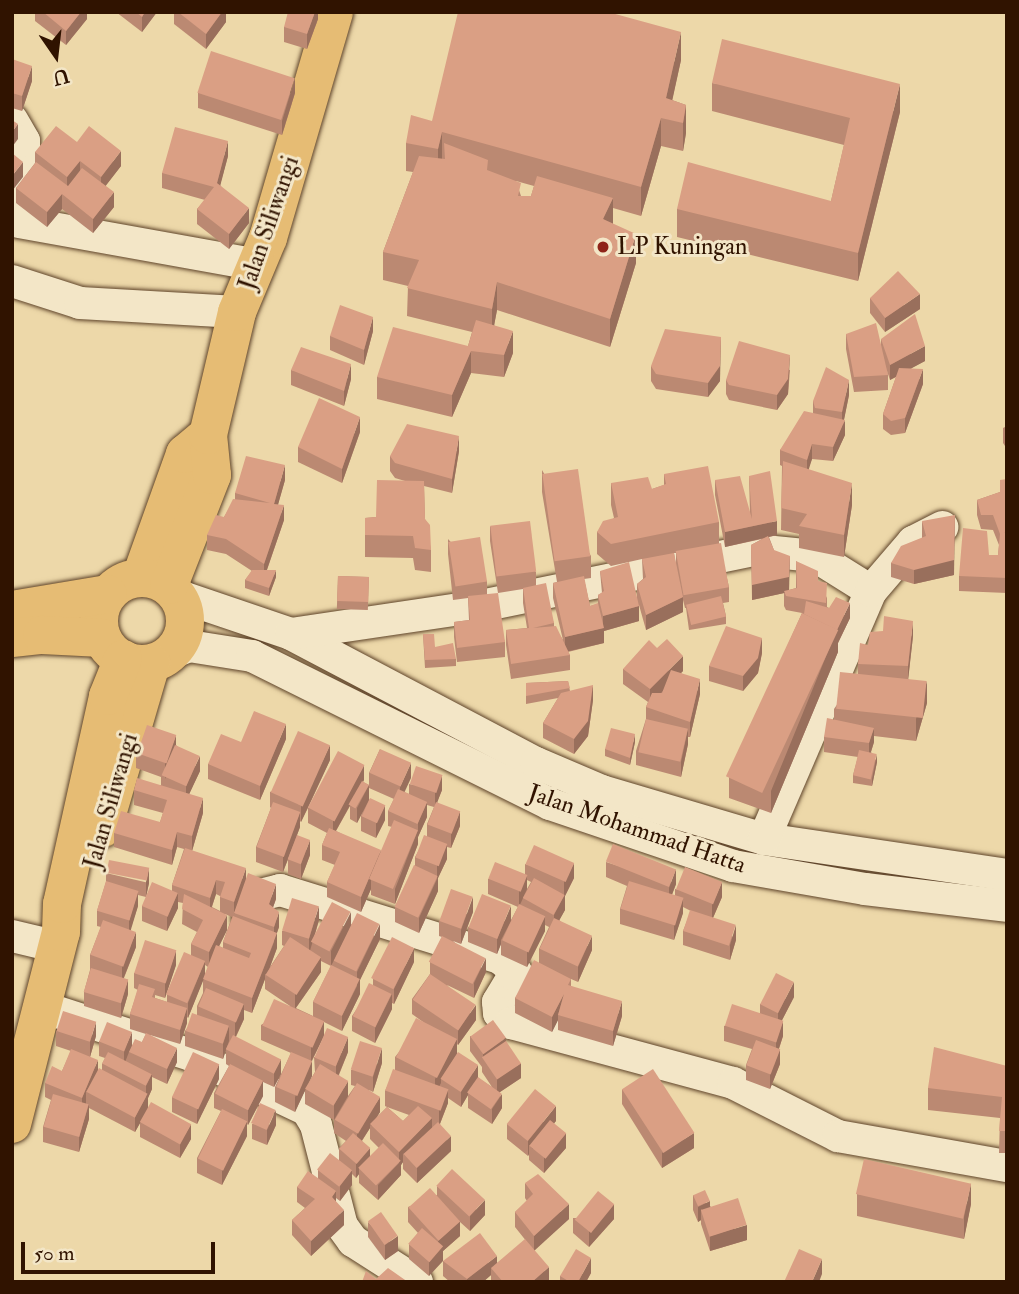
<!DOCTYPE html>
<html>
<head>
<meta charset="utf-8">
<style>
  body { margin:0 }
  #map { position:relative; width:1019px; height:1294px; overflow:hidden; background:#edd8a9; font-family:"IM FELL Double Pica",serif }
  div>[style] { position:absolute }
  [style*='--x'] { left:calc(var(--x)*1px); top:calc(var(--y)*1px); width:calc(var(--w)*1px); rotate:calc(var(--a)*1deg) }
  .roads { filter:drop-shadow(0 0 2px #5f442a) drop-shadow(0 0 2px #5f442a) }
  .minor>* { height:32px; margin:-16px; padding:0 16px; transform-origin:16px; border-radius:16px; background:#f3e6c7 }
  .major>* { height:38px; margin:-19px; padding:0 19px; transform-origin:19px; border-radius:19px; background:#e6bc74 }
  .major>.ring { margin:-19px; padding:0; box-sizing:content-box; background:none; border:38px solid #e6bc74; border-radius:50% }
  .wall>* { inset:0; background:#bb8972; transform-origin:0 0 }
  .shaded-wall>* { inset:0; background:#996f5c }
  .building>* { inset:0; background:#da9f84; transform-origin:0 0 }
  .dots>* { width:19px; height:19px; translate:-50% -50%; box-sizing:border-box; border:4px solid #f3e6c7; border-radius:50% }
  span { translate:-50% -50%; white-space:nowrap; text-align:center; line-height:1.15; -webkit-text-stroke:6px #f3e6c7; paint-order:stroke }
  .street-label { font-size:24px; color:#301300 }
  .poi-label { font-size:24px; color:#301300 }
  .left { translate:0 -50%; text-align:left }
  .frame { position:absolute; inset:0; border:14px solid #301300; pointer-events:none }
  .north { position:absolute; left:21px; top:21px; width:70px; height:70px; -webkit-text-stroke:5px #f3e6c7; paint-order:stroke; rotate:166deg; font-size:19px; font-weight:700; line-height:28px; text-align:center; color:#301300 }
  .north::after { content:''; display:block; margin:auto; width:24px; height:32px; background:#301300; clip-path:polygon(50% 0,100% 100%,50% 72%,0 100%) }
  .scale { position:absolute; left:21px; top:1242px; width:194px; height:32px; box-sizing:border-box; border:4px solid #301300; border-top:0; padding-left:9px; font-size:21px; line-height:24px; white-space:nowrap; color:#301300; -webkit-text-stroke:5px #f3e6c7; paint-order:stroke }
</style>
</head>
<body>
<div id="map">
  <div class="roads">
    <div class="minor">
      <i style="--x:12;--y:120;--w:24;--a:60"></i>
      <i style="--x:24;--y:141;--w:31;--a:90"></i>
      <i style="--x:24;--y:172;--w:11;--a:63"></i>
      <i style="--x:29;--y:182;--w:36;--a:104"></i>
      <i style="--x:19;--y:222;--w:243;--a:10.2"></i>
      <i style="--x:12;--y:281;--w:71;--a:17.9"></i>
      <i style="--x:80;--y:303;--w:157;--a:3.3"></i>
      <i style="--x:179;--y:596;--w:118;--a:18.7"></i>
      <i style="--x:291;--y:634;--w:277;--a:27.8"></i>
      <i style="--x:536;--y:763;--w:72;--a:23"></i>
      <i style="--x:602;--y:791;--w:169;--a:16.5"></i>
      <i style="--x:764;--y:839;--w:246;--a:8.4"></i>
      <i style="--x:291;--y:634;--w:192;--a:-8.4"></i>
      <i style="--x:481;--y:606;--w:279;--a:-11.6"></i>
      <i style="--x:754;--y:550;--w:61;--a:5.6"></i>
      <i style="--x:815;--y:556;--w:66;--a:32"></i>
      <i style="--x:172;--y:653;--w:18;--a:-22"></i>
      <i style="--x:189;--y:646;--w:64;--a:9"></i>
      <i style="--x:252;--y:656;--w:333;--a:26.4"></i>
      <i style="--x:550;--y:804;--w:193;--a:18.7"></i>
      <i style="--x:733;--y:866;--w:134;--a:9.9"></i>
      <i style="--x:865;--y:889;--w:143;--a:6.8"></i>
      <i style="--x:764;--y:839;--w:270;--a:-66.7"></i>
      <i style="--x:871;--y:591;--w:65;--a:-49.4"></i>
      <i style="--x:913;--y:542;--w:33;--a:-27"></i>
      <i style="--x:248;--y:918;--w:26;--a:-62"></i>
      <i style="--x:260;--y:895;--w:21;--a:-14"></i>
      <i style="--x:280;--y:890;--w:230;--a:17.2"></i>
      <i style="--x:500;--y:958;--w:21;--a:41"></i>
      <i style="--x:516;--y:972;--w:35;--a:121"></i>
      <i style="--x:498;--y:1002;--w:11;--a:85"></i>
      <i style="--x:499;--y:1013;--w:16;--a:40"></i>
      <i style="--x:511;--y:1023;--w:230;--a:15.1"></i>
      <i style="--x:733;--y:1083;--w:118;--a:26.8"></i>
      <i style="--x:838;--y:1136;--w:172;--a:10.1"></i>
      <i style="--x:12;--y:936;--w:47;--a:13.4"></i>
      <i style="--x:57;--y:1012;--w:141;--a:17.8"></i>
      <i style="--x:191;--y:1055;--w:128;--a:25.4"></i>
      <i style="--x:307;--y:1110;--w:17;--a:59"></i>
      <i style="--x:316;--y:1125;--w:104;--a:75.6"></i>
      <i style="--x:342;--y:1226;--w:19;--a:54"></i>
      <i style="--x:353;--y:1241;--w:76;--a:32.6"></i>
    </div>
    <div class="major">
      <i style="--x:141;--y:577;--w:131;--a:-70.3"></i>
      <i style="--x:185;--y:454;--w:30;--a:-40"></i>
      <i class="ring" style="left:99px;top:578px;width:48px;height:48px"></i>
      <i style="--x:169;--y:585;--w:118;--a:-68.6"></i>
      <i style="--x:212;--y:475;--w:40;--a:-95.7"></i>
      <i style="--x:208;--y:435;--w:126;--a:-76.7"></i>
      <i style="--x:237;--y:312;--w:80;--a:-67.3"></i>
      <i style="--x:268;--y:238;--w:235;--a:-73.7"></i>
      <i style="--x:12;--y:610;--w:97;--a:-9.5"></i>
      <i style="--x:12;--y:638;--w:30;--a:-6"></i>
      <i style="--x:42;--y:635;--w:60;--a:2.9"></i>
      <i style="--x:103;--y:828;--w:171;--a:-73.7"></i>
      <i style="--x:12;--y:1124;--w:198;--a:-75.7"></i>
      <i style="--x:61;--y:932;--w:28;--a:-88"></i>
      <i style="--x:62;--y:904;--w:213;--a:-77.5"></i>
      <i style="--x:108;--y:696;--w:40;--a:-68"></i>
    </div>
  </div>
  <div class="wall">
    <i style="clip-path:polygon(35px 12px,87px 12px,87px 19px,66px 45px,35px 21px)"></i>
    <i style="clip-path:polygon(116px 12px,157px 12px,142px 32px)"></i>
    <i style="clip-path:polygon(174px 12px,226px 12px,226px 22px,206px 49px,174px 24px)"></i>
    <i style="clip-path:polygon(318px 12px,318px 19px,307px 49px,284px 42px,284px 27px)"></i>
    <i style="clip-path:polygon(12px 59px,32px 81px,22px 111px,12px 108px)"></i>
    <i style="clip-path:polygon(evenodd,681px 60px,672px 100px,686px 105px,686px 133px,683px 151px,661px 146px,641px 216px,613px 208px,613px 224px,636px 263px,610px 347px,497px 310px,494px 325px,513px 353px,504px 377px,471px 373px,452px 417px,377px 399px,377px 377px,468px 346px,472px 332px,407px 316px,408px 286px,383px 280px,383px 252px,413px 172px,406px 171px,406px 143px,432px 121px,681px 60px,516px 181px,534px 186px,531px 196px,521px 196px,516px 181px)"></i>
    <i style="clip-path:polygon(712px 83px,900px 112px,858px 281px,677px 237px,677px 209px,831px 201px,844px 145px,712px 111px)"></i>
    <i style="clip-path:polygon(198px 93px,295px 93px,282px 135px,198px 108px)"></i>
    <i style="clip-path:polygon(77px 142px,121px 166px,105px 186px,114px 207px,93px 233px,62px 209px,47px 227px,16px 203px,16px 188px,35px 163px,35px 152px)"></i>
    <i style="clip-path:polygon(228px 156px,220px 185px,249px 223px,229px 249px,197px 224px,197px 209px,205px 200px,162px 188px,162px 173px)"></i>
    <i style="clip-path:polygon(870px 298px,920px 309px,885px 332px,870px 313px)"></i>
    <i style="clip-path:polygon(373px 331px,364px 365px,330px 350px,330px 336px)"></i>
    <i style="clip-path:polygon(846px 334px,881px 347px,881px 339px,925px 361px,911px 368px,923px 384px,905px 433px,891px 435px,883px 429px,883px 414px,896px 377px,890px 380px,886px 368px,888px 375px,888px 390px,854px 392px,846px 349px)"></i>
    <i style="clip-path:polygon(651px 366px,720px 381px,708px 397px,656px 389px,651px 381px)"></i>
    <i style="clip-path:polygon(291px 370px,351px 379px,344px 406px,291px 385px)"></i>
    <i style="clip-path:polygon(790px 370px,788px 394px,777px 410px,729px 400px,726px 394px,726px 380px)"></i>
    <i style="clip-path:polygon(849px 395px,844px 419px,845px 435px,833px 461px,812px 459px,808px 469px,852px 505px,844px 557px,799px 548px,799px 534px,781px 530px,782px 466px,780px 465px,780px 450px,813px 413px,813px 401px)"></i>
    <i style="clip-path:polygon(1007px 426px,1007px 449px,1003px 443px,1003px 428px)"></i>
    <i style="clip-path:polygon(360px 432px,342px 483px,298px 462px,298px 447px)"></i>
    <i style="clip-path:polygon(459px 451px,452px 493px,424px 486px,425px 519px,431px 550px,431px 572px,415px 570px,413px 558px,365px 557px,365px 518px,376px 517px,405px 481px,395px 478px,390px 471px,390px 456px)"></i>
    <i style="clip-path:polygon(evenodd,542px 470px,591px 556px,591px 578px,584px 579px,590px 606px,598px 604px,598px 595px,602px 593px,600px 571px,637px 598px,637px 584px,643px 579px,642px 559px,611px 566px,597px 554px,597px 532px,614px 518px,611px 505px,611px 483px,652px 489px,664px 485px,664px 474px,719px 522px,719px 543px,729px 587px,729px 602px,723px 603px,726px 616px,726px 624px,689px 630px,686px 608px,685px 608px,683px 600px,683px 612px,646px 630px,639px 605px,639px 621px,604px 631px,604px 643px,568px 652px,570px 655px,570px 670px,511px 679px,506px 645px,506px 630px,527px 628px,523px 603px,523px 589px,498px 593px,490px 541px,490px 526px,536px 572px,536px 585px,554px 623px,554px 626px,563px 640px,553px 598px,553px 583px,557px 582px,542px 492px,542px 470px,674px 553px,676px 553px,676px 566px,674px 553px)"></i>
    <i style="clip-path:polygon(749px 476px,777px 535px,769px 537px,789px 590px,796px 588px,796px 561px,818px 581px,827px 598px,827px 607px,850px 618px,838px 643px,838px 652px,771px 813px,729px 798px,729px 777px,802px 613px,786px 610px,784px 606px,784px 593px,752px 600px,751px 545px,762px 539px,725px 547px,715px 495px,715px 480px,750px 514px)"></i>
    <i style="clip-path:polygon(1007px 479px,1007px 593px,959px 591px,959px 576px,989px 555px,998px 555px,999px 545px,993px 530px,981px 529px,977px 515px,977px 500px,1000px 492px)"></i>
    <i style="clip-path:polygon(285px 480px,278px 504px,284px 520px,267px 570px,276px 577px,269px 596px,245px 588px,245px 580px,252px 571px,226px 554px,207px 550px,207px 535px,224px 517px,235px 499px,235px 493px)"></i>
    <i style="clip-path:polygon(922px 521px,954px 575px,914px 584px,891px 577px,891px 563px,922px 538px)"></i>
    <i style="clip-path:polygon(448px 539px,487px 581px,487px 594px,505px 642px,505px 657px,457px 662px,454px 637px,454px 622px,469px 620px,468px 598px,453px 600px,448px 554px)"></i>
    <i style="left:338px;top:576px;width:31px;height:33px;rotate:2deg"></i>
    <i style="clip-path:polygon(423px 634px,435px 647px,456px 659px,456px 666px,425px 668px)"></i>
    <i style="clip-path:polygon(913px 636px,908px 679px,927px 703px,916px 741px,874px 736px,874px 742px,871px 752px,877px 762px,872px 786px,853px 783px,853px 775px,858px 757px,824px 752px,824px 737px,834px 720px,834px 709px,858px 674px,858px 664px,868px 645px)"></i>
    <i style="clip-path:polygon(762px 653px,758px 673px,743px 691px,709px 681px,709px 666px)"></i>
    <i style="clip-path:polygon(623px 669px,683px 671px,681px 673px,700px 694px,690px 737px,688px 737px,688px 744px,681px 777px,636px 765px,636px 751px,646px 719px,646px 707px,648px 702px,623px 684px)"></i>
    <i style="clip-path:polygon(568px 681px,570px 691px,593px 700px,588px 736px,574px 754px,543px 738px,543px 723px,558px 698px,526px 704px,526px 683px)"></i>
    <i style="clip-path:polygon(286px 739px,260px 800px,208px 779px,208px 764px)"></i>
    <i style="clip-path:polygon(635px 742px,630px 765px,605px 756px,605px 749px)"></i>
    <i style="clip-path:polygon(evenodd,176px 745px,200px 771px,189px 794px,203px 813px,192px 851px,276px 899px,273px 907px,279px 927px,277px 933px,277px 948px,270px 967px,284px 946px,282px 945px,282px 931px,319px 920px,314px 938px,351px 924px,380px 939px,360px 980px,360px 994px,342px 1031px,324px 1022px,324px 1036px,312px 1061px,312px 1076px,308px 1084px,315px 1072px,314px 1057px,348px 1052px,339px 1075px,348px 1096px,355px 1086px,351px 1085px,351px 1070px,382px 1063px,373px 1092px,369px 1090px,380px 1112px,377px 1117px,387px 1107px,385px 1106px,385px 1091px,395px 1070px,395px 1057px,423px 1022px,412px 1014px,412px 999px,430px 974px,430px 962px,442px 937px,439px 936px,439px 921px,473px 912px,461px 944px,453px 941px,486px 972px,474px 998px,447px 985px,476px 1020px,458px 1045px,457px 1044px,457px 1054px,478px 1078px,492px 1087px,482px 1072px,482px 1067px,470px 1051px,470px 1036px,506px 1041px,521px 1078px,500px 1092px,502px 1108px,492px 1124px,468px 1108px,468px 1095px,461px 1107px,448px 1098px,448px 1103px,440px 1124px,451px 1151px,417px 1183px,403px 1169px,403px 1162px,401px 1165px,401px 1175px,378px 1200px,359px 1183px,359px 1174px,356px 1178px,352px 1174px,352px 1185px,340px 1201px,336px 1198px,336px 1202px,344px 1225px,311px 1256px,292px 1235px,292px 1220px,305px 1208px,297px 1202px,297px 1187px,318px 1178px,318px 1170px,339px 1160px,339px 1148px,346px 1141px,334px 1133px,334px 1119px,334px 1120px,305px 1104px,305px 1090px,295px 1112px,275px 1102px,275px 1087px,291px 1053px,261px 1040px,261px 1025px,290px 1006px,265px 989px,265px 979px,252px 1013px,244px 1010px,244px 1019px,236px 1037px,281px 1074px,274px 1087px,263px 1082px,263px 1096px,248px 1125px,247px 1124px,247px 1136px,222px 1185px,197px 1173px,197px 1158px,221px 1111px,214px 1108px,214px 1093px,229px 1066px,226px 1064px,226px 1050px,223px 1059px,185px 1046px,185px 1031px,197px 1015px,197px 1006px,203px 993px,203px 980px,188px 1018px,187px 1017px,187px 1023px,180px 1044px,150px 1035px,177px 1062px,167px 1084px,152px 1077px,152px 1089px,148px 1098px,148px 1108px,191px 1139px,180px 1158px,140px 1137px,140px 1123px,135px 1132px,89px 1108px,89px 1119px,79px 1152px,43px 1142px,43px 1127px,51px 1100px,45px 1097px,45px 1083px,62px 1071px,71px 1051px,56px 1046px,56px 1031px,96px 1036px,90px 1057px,98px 1071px,102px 1070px,102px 1064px,105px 1058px,99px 1056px,99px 1041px,132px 1045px,142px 1042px,146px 1034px,130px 1029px,130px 1014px,138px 990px,134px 988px,134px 973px,176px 965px,165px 998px,155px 995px,155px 998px,167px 1002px,167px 995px,191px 955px,191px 944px,197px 932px,182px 924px,183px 903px,178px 902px,178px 908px,167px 931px,142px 921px,142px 906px,172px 891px,172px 885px,184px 849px,177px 847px,172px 865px,114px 847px,114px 833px,160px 822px,163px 813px,134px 805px,134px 790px,161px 785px,161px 777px,136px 768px,136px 753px,176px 745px,216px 894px,220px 896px,220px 911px,212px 907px,216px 894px,176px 745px,225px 914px,232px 917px,223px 942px,223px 948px,219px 946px,227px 930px,225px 914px,176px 745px,321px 961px,331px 966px,313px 1002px,313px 1016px,296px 1008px,321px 972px,321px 961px,176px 745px,205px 965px,208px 967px,205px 975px,205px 965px,176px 745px,387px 1107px,409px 1115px,403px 1121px,387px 1107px,176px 745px,370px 1128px,370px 1139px,379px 1148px,370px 1157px,362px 1141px,370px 1128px)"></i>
    <i style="clip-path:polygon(evenodd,380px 749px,404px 792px,409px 794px,409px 784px,442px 790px,437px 802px,460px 826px,451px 848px,447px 847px,447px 859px,438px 878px,438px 891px,419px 933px,395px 922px,395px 907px,415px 865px,415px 857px,427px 836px,427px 824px,434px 807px,427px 805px,427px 817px,418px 837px,418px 844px,395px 904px,371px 895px,371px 889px,361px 912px,327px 897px,327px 882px,335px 865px,322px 860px,322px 845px,327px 833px,308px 823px,308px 808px,301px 822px,300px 821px,300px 827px,297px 835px,310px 855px,301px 879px,288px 874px,288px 859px,297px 837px,283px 872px,256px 862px,256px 847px,271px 808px,270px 807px,270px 792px,330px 760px,308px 808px,364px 780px,363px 782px,369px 785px,369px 773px,380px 749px,369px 788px,394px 799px,388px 811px,388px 826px,392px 827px,381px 854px,336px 831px,350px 806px,350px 819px,357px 823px,363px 811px,361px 816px,361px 831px,376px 838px,385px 820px,369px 799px,369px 788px)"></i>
    <i style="clip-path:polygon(606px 862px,676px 884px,672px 895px,675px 896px,675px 889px,722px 897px,713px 918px,736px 940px,730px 960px,683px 945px,683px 931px,691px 911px,683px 907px,683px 913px,674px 940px,620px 924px,620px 909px,627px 886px,606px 877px)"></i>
    <i style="clip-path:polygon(evenodd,525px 864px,574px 878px,565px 896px,565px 910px,559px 920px,592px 950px,578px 982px,571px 979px,571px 986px,622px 1016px,613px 1046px,558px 1030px,558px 1020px,552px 1032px,515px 1013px,515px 998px,539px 963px,539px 949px,549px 927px,545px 925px,545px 931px,527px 967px,501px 955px,501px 944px,497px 954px,468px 942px,468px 927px,511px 920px,518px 907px,488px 894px,488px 879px,525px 874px,525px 864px,527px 880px,531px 882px,527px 889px,527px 880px)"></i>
    <i style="clip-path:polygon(106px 873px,149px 883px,146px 897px,138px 895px,138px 906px,130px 930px,136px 947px,124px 978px,128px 994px,121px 1018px,84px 1006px,84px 992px,90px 970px,90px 955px,101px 927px,97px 926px,97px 911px,106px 882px)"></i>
    <i style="clip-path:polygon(414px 962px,394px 1004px,392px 1003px,392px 1009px,375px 1043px,352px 1031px,352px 1016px,373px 985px,373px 979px)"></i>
    <i style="clip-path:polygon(794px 997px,782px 1020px,783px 1036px,779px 1049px,780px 1064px,770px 1089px,746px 1080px,746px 1065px,752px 1049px,724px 1041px,724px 1026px,760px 1013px,760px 1004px)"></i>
    <i style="clip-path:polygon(1007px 1066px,1007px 1153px,999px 1153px,1000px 1118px,928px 1110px,928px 1088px)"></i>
    <i style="clip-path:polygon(219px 1079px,197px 1124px,172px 1112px,172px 1097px)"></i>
    <i style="clip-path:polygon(622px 1089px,694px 1148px,662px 1168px,622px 1104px)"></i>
    <i style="clip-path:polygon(556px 1121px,554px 1123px,566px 1148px,544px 1173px,529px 1160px,529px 1154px,528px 1156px,507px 1139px,507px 1124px)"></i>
    <i style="clip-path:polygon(252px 1124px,276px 1125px,267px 1145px,252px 1139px)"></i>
    <i style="clip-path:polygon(525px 1183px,569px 1219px,534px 1250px,549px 1282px,491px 1282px,491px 1275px,483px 1282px,450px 1282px,443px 1276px,443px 1261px,497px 1263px,527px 1242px,515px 1227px,515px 1212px,527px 1201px,525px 1198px)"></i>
    <i style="clip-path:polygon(437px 1186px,485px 1215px,470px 1231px,460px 1222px,460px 1236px,443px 1251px,429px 1276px,409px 1259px,409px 1244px,418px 1233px,408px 1222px,408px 1207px,437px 1195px)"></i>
    <i style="clip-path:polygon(857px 1194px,971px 1204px,964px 1239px,857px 1216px)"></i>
    <i style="clip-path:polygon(693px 1195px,710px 1206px,747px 1240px,710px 1251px,701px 1224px,701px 1220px,698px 1222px,693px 1210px)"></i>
    <i style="clip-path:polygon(573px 1218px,614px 1219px,589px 1247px,573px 1233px)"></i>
    <i style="clip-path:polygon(368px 1222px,398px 1251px,385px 1260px,368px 1237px)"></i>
    <i style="clip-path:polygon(591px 1273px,586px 1282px,560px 1282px,560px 1276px)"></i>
  </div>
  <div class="shaded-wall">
    <i style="clip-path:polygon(81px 12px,87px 12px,87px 19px,66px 45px,66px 31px)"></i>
    <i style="clip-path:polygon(145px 12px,157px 12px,142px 32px,142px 17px)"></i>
    <i style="clip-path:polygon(222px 12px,226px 12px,226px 22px,206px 49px,206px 34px)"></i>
    <i style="clip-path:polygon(315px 12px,318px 12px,318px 19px,307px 49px,307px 34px)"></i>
    <i style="clip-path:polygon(681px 32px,681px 60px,668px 120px,666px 98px)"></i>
    <i style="clip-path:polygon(32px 66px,32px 81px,22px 111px,22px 96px)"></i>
    <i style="clip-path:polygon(295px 78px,295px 93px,282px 135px,282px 121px)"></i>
    <i style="clip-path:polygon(900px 84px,900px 112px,858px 281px,858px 253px)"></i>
    <i style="clip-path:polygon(686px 105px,686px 133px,683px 151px,683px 123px)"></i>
    <i style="clip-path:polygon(661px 118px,661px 146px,641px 216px,641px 187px)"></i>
    <i style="clip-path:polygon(18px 124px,18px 139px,12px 147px,12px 132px)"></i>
    <i style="clip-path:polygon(442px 132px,442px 160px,438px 177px,438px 149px)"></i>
    <i style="clip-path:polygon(228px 141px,228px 156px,217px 198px,217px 183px)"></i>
    <i style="clip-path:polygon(121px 151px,121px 166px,101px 192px,101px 177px)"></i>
    <i style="clip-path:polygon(80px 161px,80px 176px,67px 192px,67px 177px)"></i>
    <i style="clip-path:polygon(23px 162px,23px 177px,12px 191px,12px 176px)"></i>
    <i style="clip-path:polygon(114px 192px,114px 207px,93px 233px,93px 219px)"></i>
    <i style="clip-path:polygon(62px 194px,62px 209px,47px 227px,47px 212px)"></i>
    <i style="clip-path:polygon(613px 198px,613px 226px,603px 219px)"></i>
    <i style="clip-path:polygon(249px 208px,249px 223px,229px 249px,229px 234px)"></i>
    <i style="clip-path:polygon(636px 234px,636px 263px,610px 347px,610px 319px)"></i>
    <i style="clip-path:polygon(497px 282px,497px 310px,492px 337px,492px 309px)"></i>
    <i style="clip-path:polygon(920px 294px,920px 309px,885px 332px,885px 318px)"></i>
    <i style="clip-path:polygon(373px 317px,373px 331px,364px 365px,364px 350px)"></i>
    <i style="clip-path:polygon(513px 331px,513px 353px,504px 377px,504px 355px)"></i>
    <i style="clip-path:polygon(721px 337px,720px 381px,708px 397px,708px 383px)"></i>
    <i style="clip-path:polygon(925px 346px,925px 361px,890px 380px,890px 365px)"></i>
    <i style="clip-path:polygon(471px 351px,471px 373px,452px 417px,452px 395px)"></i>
    <i style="clip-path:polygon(790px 355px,788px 394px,777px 410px,777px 395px)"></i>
    <i style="clip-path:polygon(351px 364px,351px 379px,344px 406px,344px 391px)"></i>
    <i style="clip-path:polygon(923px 369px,923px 384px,905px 433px,905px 418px)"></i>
    <i style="clip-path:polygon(849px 380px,849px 395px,843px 425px,845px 420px,845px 435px,833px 461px,833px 447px,842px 426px,842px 412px)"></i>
    <i style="clip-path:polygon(360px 417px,360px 432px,342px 483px,342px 469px)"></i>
    <i style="clip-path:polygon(459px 436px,459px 451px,452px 493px,452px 479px)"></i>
    <i style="clip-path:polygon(812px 444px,812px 459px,807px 475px,807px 460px)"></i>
    <i style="clip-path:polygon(285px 465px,285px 480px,274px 519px,274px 504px)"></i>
    <i style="clip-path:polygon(852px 483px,852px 505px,844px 557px,844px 535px)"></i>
    <i style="clip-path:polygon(284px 505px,284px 520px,264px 578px,264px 564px)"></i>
    <i style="clip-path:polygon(955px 515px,954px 575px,914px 584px,914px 570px)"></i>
    <i style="clip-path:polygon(777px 521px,777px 535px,725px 547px,725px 532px)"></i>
    <i style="clip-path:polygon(790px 556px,789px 592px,752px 600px,752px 585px)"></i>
    <i style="clip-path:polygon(276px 570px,276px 577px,269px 596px,269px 588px)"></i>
    <i style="clip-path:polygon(683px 597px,683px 612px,646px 630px,646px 615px)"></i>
    <i style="clip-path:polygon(850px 603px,850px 618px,838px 643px,838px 652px,771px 813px,771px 791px,836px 632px)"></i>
    <i style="clip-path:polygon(639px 606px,639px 621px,604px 631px,604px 643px,565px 652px,565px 637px,603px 628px,603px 616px)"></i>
    <i style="clip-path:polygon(913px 621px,913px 636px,908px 681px,908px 666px)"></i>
    <i style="clip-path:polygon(762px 638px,762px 653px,758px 673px,743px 691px,743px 676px)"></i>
    <i style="clip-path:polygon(683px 656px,683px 671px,650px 704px,650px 689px)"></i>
    <i style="clip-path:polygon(700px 679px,700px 694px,690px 737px,690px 722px)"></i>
    <i style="clip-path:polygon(927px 681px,927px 703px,916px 741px,916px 719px)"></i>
    <i style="clip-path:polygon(593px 685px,593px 700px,588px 736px,574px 754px,574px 739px)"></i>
    <i style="clip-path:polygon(286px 724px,286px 739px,260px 800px,260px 786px)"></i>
    <i style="clip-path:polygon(874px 728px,874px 742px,869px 758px,869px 743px)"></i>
    <i style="clip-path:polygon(688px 729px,688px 744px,681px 777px,681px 762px)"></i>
    <i style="clip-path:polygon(635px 734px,635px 742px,630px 765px,630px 758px)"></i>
    <i style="clip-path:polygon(176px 735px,176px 750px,165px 779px,165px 764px)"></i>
    <i style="clip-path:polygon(330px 745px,330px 760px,301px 822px,301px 807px)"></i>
    <i style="clip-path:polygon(877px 754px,877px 762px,872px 786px,872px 779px)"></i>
    <i style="clip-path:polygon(200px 756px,200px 771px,186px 801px,186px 786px)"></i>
    <i style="clip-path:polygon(411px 763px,411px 778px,400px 802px,400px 787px)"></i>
    <i style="clip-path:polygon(364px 765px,364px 780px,333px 836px,333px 821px)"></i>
    <i style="clip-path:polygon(442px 775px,442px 790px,435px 808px,435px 793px)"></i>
    <i style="clip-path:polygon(369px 785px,369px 800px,357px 823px,357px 808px)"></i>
    <i style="clip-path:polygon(203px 798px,203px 813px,192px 851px,192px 836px)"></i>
    <i style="clip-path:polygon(427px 802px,427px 817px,418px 837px,418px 844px,395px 904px,395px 889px,418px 830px,418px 823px)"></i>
    <i style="clip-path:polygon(385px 805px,385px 820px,376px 838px,376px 823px)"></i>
    <i style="clip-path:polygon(460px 811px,460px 826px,451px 848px,451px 834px)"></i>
    <i style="clip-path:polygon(300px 812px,300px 827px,283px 872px,283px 857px)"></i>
    <i style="clip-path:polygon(177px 832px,177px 847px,172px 865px,172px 850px)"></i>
    <i style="clip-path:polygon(310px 840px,310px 855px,301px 879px,301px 864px)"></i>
    <i style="clip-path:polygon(447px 844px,447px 859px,438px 878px,438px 891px,419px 933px,419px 918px,437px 879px,437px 866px)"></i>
    <i style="clip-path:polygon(381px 850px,381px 865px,371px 880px,371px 889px,361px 912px,361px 897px)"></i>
    <i style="clip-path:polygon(574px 863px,574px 878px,565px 896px,565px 910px,554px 930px,554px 915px,564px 896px,564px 882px)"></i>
    <i style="clip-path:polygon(149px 868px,149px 883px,146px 897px,146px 882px)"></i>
    <i style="clip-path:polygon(246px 868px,246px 883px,234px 914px,234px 902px)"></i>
    <i style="clip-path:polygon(676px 869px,676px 884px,669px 902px,669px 888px)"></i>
    <i style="clip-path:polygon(527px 875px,527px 889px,519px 907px,519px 892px)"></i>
    <i style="clip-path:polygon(216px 880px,216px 894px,210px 912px,210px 898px)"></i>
    <i style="clip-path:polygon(722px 882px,722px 897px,712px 920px,712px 905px)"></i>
    <i style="clip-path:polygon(276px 884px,276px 899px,269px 919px,269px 904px)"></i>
    <i style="clip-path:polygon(138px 891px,138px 906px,129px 936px,129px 921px)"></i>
    <i style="clip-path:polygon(178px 893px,178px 908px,167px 931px,167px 917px)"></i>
    <i style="clip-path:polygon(473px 897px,473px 912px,461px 944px,461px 930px)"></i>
    <i style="clip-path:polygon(683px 898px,683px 913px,674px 940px,674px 925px)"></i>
    <i style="clip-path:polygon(319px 906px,319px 920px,309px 954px,309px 939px)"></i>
    <i style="clip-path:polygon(511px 906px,511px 921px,501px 940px,501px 944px,497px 954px,497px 939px)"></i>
    <i style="clip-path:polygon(279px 912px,279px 927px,275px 938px,277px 933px,277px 948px,267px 975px,265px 974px,265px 979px,252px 1013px,252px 998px,274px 942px,274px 927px)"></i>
    <i style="clip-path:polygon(351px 912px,351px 927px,331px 966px,331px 951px)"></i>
    <i style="clip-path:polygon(227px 915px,227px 930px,209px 967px,209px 952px)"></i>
    <i style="clip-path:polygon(545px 916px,545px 931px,527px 967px,527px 952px)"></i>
    <i style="clip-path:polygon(380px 924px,380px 939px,360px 980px,360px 994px,342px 1031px,342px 1016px,357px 986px,357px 972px)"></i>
    <i style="clip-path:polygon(736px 925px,736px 940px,730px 960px,730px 945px)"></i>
    <i style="clip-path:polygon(136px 932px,136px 947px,122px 982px,122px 967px)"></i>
    <i style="clip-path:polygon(592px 936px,592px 950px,578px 982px,578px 967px)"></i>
    <i style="clip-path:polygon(414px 948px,414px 962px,394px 1004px,394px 989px)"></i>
    <i style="clip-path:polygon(176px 950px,176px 965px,165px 998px,165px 983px)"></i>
    <i style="clip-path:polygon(321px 957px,321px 972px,295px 1009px,295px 995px)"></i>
    <i style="clip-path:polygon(486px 958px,486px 972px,474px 998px,474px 983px)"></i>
    <i style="clip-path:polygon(205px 961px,205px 976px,188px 1018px,188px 1003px)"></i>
    <i style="clip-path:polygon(128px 979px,128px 994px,121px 1018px,121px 1003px)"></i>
    <i style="clip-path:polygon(794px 982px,794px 997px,778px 1028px,778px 1013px)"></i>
    <i style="clip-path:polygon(392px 994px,392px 1009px,375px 1043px,375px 1028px)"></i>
    <i style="clip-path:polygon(564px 994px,558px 1015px,558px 1020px,552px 1032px,552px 1017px)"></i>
    <i style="clip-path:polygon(622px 1001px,622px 1016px,613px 1046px,613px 1031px)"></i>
    <i style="clip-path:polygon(244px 1004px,244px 1019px,235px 1038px,235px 1023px)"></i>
    <i style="clip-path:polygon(476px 1005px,476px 1020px,458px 1045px,458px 1030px)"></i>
    <i style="clip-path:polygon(187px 1008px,187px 1023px,180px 1044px,180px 1030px)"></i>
    <i style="clip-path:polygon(324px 1021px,324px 1036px,311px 1062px,311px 1047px)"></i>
    <i style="clip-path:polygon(783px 1021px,783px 1036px,776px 1057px,776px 1042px)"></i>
    <i style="clip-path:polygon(96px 1022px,96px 1036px,90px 1057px,90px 1042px)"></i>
    <i style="clip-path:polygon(229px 1026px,229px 1041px,223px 1059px,223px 1044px)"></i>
    <i style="clip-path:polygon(132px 1032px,132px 1047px,129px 1052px,124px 1065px,124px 1050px)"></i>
    <i style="clip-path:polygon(348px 1037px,348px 1052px,336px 1081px,336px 1066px)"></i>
    <i style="clip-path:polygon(506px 1038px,506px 1053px,483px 1059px,483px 1054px)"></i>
    <i style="clip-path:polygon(457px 1039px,457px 1054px,441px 1079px,441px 1083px,435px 1094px,435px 1079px)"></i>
    <i style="clip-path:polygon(177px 1048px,177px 1062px,167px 1084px,167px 1069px)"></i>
    <i style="clip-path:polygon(382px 1048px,382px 1063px,373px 1092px,373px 1077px)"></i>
    <i style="clip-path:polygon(780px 1049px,780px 1064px,770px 1089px,770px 1074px)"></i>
    <i style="clip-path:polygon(281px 1059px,281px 1074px,274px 1087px,274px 1072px)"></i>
    <i style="clip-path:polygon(98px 1060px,98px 1075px,86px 1092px,86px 1103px,82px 1113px,82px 1098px)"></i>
    <i style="clip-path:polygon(312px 1061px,312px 1076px,295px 1112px,295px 1097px)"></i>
    <i style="clip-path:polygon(521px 1063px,521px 1078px,497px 1094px,497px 1079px)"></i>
    <i style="clip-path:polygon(219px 1064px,219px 1079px,197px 1124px,197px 1109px)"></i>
    <i style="clip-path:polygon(478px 1065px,478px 1080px,468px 1093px,468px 1095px,461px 1107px,461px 1092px)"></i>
    <i style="clip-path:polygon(152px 1074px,152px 1089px,148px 1098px,148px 1109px,135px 1132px,135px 1117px,146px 1097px,146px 1086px)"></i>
    <i style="clip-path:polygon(263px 1081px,263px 1096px,248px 1125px,248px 1110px)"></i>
    <i style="clip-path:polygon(348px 1081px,348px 1096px,334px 1120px,334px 1105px)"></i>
    <i style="clip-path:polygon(448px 1089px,448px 1103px,439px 1126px,439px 1111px)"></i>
    <i style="clip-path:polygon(502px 1094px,502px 1108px,492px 1124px,492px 1109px)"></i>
    <i style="clip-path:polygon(380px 1097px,380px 1112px,371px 1126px,370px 1124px,370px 1128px,357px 1148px,357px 1133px)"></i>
    <i style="clip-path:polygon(89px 1104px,89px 1119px,79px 1152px,79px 1137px)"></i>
    <i style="clip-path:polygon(556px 1106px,556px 1121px,533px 1149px,529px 1145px,529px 1154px,528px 1156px,528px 1141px)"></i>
    <i style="clip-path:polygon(276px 1110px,276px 1125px,267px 1145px,267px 1130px)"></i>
    <i style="clip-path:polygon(432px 1118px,432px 1133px,403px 1154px,403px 1162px,401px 1165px,401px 1175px,378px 1200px,378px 1185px,399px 1163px,399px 1152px)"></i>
    <i style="clip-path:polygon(247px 1121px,247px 1136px,222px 1185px,222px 1170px)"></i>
    <i style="clip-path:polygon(191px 1124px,191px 1139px,180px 1158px,180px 1143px)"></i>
    <i style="clip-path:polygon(566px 1133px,566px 1148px,544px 1173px,544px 1158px)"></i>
    <i style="clip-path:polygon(694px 1133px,694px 1148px,662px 1168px,662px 1153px)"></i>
    <i style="clip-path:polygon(451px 1136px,451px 1151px,417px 1183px,417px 1168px)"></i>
    <i style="clip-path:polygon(370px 1148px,370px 1163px,359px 1168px,359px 1174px,356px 1178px,356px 1163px)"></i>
    <i style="clip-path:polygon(352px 1170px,352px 1185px,340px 1201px,340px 1186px)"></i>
    <i style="clip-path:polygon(971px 1183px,971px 1204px,964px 1239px,964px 1217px)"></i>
    <i style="clip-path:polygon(336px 1191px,336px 1205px,332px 1197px)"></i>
    <i style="clip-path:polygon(485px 1200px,485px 1215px,470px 1231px,470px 1216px)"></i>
    <i style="clip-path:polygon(710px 1201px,710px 1216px,701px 1209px,701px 1220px,698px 1222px,698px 1207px)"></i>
    <i style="clip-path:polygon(569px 1204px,569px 1219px,534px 1251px,534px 1236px)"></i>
    <i style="clip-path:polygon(614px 1204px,614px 1219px,589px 1247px,589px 1232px)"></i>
    <i style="clip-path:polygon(344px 1210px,344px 1225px,311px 1256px,311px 1241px)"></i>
    <i style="clip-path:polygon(460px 1221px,460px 1236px,443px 1251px,443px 1261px,429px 1276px,429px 1262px,438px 1251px,438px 1241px)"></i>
    <i style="clip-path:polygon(747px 1225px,747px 1240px,710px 1251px,710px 1236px)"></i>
    <i style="clip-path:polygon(398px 1236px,398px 1251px,385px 1260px,385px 1245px)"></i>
    <i style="clip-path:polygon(497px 1256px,497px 1271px,491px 1268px,491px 1275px,483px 1282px,467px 1282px,467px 1279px)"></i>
    <i style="clip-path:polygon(591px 1258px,591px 1273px,586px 1282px,578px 1282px)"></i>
    <i style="clip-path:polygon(822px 1259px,822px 1274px,819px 1282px,812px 1282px)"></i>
    <i style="clip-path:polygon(549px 1267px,549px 1282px,532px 1282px)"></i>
  </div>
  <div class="building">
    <i style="clip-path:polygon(43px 12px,81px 12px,66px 31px)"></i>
    <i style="clip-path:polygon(136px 12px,145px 12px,142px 17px)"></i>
    <i style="clip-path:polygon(178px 12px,222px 12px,206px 34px)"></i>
    <i style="clip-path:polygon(288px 12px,315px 12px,307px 34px,284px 27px)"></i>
    <i style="clip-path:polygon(458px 12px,608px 12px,681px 32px,666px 98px,686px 105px,683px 123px,661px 118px,641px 187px,442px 132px,438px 149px,406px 143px,411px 115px,432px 121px)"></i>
    <i style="clip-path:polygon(722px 39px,900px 84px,858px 253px,677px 209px,688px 162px,831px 201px,850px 118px,712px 83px)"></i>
    <i style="left:211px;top:51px;width:88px;height:44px;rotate:18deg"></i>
    <i style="clip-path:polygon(12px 59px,32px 66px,22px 96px,12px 93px)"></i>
    <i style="clip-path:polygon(12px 120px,18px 124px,12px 132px)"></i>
    <i style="clip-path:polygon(56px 126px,77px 142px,89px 126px,121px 151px,101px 177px,80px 161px,67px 177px,35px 152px)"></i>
    <i style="clip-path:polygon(175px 127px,228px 141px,217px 183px,249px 208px,229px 234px,197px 209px,214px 187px,162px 173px)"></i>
    <i style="clip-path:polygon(444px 143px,488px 160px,487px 170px,521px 183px,518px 196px,531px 196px,537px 176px,613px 198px,603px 219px,636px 234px,610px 319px,497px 282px,492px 309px,407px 288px,419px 260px,383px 252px,419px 156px,445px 159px)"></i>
    <i style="clip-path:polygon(12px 153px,23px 162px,12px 176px)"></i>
    <i style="clip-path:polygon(36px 162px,68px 186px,82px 168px,114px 192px,93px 219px,62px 194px,47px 212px,16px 188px)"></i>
    <i style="clip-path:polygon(898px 271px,920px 294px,885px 318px,870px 298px)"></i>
    <i style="clip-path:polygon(340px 305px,373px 317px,364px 350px,330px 336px)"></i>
    <i style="clip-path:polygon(915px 314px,925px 346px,890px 365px,881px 339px)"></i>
    <i style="clip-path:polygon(476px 320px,513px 331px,504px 355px,471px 351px,452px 395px,377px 377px,393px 327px,468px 346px)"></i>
    <i style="clip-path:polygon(876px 323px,888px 375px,854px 377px,846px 334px)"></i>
    <i style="clip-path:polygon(665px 329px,721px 337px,720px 366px,708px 383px,656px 374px,651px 366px)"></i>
    <i style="clip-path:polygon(739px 341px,790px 355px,788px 379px,777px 395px,729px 385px,726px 380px)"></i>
    <i style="clip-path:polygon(301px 347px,351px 364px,344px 391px,291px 370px)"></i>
    <i style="clip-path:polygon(826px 367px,849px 380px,842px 412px,815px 408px,813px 401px)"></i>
    <i style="clip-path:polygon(899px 368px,923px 369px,905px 418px,891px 421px,883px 414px)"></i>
    <i style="clip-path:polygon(319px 398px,360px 417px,342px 469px,298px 447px)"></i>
    <i style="clip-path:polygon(804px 411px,845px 420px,833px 447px,812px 444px,807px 460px,780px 450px)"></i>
    <i style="clip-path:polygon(407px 424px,459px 436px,452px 479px,395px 463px,390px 456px)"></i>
    <i style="clip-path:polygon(246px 456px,285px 465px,274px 504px,284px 505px,264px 564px,226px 539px,207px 535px,216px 515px,224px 517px,233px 499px,270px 503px,235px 493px)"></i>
    <i style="clip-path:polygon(783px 461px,852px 483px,844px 535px,799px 526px,807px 514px,781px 508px)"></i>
    <i style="clip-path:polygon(708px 466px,719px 522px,611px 544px,597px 532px,603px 521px,618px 517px,611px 483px,648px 477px,652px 489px,666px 484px,664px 474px)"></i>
    <i style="left:578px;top:469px;width:88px;height:36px;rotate:82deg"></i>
    <i style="clip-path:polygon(770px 471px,777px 521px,725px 532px,715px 480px,740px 476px,752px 519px,749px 476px)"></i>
    <i style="clip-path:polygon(1007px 479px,1007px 532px,1004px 533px,1007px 533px,1007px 578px,959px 576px,963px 528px,987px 531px,989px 555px,998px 555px,1000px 534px,993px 515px,981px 515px,977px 500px,1000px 492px,1000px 480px)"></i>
    <i style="clip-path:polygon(377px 480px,424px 481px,425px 519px,430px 525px,431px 550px,415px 548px,413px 536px,365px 535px,365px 518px,376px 517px)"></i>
    <i style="clip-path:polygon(955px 515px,954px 560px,914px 570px,891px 563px,901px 546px,926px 536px,922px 521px)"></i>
    <i style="left:530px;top:521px;width:51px;height:40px;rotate:83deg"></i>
    <i style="clip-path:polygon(768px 536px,774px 550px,790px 556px,789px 577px,752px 585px,751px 545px)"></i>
    <i style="left:480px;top:537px;width:45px;height:32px;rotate:81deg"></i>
    <i style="left:721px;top:543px;width:45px;height:46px;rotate:80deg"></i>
    <i style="clip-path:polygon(674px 553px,683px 597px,646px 615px,637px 584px,646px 577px,642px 559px)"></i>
    <i style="clip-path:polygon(796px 561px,818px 571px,818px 581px,827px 583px,826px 603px,786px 596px,784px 591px,797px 588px)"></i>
    <i style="clip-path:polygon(629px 562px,639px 606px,603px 616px,598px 595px,604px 591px,600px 571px)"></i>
    <i style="clip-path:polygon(252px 570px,276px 570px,269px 588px,245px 580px)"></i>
    <i style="left:338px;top:576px;width:31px;height:25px;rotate:2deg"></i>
    <i style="clip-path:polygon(584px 576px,590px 606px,598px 603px,604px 628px,565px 637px,553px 583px)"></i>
    <i style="clip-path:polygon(546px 583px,554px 623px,533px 628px,556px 626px,570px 655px,511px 664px,506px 630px,529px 628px,523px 588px)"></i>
    <i style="clip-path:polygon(498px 593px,505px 642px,457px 648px,454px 622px,470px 620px,468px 596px)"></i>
    <i style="left:721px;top:596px;width:21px;height:36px;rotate:76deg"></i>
    <i style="clip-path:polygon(836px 597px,850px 603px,837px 630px,804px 614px,806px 601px,829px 608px)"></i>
    <i style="left:802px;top:613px;width:40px;height:180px;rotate:25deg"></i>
    <i style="clip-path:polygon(884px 616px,913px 621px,908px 666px,858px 664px,860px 643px,868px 645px,870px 632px,883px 631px)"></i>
    <i style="clip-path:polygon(726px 626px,762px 638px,758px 658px,743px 676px,709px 666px)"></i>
    <i style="clip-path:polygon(423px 634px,434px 634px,435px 647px,453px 643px,456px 659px,425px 660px)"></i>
    <i style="clip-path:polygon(667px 639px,683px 656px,650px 689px,623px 669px,649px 640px,657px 648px)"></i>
    <i style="clip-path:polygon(671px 670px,700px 679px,690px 722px,646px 707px,652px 693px,662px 693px)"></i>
    <i style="left:840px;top:672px;width:87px;height:37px;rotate:6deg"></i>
    <i style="clip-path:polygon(568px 681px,570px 688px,526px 696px,526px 683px)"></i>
    <i style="clip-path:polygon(593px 685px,588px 721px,574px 739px,543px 723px,561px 693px)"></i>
    <i style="clip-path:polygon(254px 711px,286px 724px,260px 786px,208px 764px,221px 734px,241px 742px)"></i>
    <i style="clip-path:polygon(827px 718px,874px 728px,869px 743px,824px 737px)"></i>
    <i style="left:646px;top:719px;width:43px;height:34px;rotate:13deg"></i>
    <i style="left:147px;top:725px;width:31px;height:30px;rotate:19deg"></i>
    <i style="clip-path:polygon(611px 728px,635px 734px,630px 758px,605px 749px)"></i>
    <i style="left:298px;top:731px;width:35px;height:67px;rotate:24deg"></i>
    <i style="left:175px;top:745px;width:27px;height:33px;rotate:24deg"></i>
    <i style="left:380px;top:749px;width:34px;height:26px;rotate:24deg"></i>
    <i style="left:859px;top:750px;width:18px;height:26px;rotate:13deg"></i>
    <i style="left:338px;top:751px;width:30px;height:64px;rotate:28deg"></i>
    <i style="left:416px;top:766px;width:28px;height:19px;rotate:19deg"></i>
    <i style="clip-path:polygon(137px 778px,203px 798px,192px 836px,177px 832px,172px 850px,114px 833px,121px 811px,160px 822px,167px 800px,134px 790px)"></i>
    <i style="left:362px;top:781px;width:8px;height:27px;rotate:30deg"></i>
    <i style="left:398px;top:789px;width:32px;height:24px;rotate:24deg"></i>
    <i style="left:370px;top:798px;width:17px;height:20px;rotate:25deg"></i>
    <i style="left:273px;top:802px;width:29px;height:48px;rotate:20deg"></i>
    <i style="left:436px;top:802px;width:26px;height:24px;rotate:21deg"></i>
    <i style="left:394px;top:820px;width:26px;height:64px;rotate:23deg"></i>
    <i style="clip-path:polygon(329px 828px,381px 850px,361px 897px,327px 882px,340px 852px,322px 845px)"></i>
    <i style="left:297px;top:835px;width:14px;height:26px;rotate:21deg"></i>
    <i style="left:424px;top:835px;width:25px;height:24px;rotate:21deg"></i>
    <i style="left:613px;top:844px;width:68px;height:19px;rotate:22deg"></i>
    <i style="left:534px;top:845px;width:44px;height:21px;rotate:24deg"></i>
    <i style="clip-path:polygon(185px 848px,246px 868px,234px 902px,220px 897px,225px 882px,216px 880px,210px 898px,172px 885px)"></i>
    <i style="left:109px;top:860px;width:41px;height:13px;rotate:11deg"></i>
    <i style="left:495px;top:862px;width:35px;height:18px;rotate:22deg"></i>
    <i style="left:414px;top:865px;width:26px;height:46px;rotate:25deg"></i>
    <i style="left:685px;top:867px;width:40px;height:24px;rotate:22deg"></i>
    <i style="clip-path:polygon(248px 873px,276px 884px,269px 904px,279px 912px,274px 927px,234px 913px)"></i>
    <i style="left:534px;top:878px;width:35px;height:23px;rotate:29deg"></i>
    <i style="left:106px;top:881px;width:34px;height:31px;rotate:17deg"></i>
    <i style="left:629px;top:881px;width:57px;height:29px;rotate:17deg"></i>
    <i style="left:152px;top:882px;width:28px;height:26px;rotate:23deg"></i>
    <i style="left:451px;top:889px;width:23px;height:34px;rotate:20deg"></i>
    <i style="clip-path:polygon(184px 894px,227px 915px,209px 952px,191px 944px,203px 920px,182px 909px)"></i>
    <i style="left:482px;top:894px;width:31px;height:36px;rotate:22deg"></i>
    <i style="left:292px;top:898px;width:28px;height:34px;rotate:17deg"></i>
    <i style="left:332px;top:902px;width:21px;height:45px;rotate:28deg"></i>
    <i style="left:519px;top:904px;width:29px;height:40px;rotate:25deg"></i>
    <i style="left:690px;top:910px;width:48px;height:22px;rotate:18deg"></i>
    <i style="left:357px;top:913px;width:25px;height:53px;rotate:26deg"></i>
    <i style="clip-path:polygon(233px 916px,277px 933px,252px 998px,203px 979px,216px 945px,249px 958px,251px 953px,223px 942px)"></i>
    <i style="left:554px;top:918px;width:42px;height:34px;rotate:25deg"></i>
    <i style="left:103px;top:920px;width:35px;height:37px;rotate:20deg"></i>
    <i style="left:442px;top:936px;width:49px;height:29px;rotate:27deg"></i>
    <i style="left:290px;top:937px;width:37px;height:45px;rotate:33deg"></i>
    <i style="left:392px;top:937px;width:25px;height:46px;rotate:27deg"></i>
    <i style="left:145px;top:940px;width:33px;height:35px;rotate:18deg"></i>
    <i style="left:184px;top:952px;width:23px;height:46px;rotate:23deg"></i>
    <i style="clip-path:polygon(534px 960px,571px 979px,568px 985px,622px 1001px,613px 1031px,558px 1015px,564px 994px,552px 1017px,515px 998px)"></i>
    <i style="left:331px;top:965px;width:32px;height:41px;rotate:26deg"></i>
    <i style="left:91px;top:968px;width:39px;height:25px;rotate:17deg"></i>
    <i style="left:776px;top:973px;width:20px;height:35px;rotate:27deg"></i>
    <i style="left:430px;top:974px;width:55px;height:31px;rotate:34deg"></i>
    <i style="left:369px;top:983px;width:25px;height:37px;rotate:26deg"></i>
    <i style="clip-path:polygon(139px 984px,155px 989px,152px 997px,187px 1008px,180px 1030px,130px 1014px)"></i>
    <i style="left:206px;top:988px;width:41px;height:20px;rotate:23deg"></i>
    <i style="left:274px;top:999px;width:55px;height:29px;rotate:24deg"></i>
    <i style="left:732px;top:1004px;width:54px;height:23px;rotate:18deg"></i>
    <i style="left:63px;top:1011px;width:35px;height:21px;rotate:18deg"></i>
    <i style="left:192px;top:1013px;width:39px;height:19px;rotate:19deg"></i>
    <i style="left:416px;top:1018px;width:46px;height:44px;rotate:27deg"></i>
    <i style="left:493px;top:1020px;width:22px;height:28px;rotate:54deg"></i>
    <i style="left:107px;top:1022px;width:27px;height:21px;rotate:22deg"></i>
    <i style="left:327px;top:1028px;width:23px;height:32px;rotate:23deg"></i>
    <i style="clip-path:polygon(146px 1033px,177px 1048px,167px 1069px,129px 1052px,135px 1039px,142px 1042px)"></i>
    <i style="left:233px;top:1035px;width:54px;height:16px;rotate:27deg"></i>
    <i style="left:756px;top:1040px;width:26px;height:27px;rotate:21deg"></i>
    <i style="left:360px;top:1041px;width:23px;height:30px;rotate:18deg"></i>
    <i style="left:506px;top:1041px;width:27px;height:29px;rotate:56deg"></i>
    <i style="clip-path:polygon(934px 1047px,1007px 1066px,1007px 1131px,999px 1131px,1002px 1097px,928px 1088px)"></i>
    <i style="clip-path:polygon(71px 1049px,98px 1060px,82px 1098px,45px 1083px,52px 1066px,62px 1071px)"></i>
    <i style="left:108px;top:1052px;width:49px;height:13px;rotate:27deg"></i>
    <i style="left:193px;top:1052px;width:29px;height:50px;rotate:25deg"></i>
    <i style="left:291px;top:1052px;width:23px;height:38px;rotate:23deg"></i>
    <i style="left:458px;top:1052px;width:24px;height:32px;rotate:33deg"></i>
    <i style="left:230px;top:1064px;width:37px;height:33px;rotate:27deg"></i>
    <i style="left:320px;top:1064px;width:33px;height:29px;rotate:31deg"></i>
    <i style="left:99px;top:1068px;width:55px;height:27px;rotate:28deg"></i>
    <i style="left:393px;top:1069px;width:59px;height:23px;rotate:20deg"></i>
    <i style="left:653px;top:1069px;width:76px;height:37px;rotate:57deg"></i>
    <i style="left:478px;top:1077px;width:29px;height:19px;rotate:35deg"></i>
    <i style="left:357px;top:1083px;width:27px;height:43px;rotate:31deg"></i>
    <i style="left:535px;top:1089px;width:27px;height:45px;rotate:39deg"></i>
    <i style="left:53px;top:1094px;width:37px;height:34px;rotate:16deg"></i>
    <i style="left:151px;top:1102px;width:46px;height:23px;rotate:29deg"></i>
    <i style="left:260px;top:1103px;width:17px;height:22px;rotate:24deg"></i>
    <i style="clip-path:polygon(418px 1106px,432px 1118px,399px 1152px,370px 1124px,387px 1107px,403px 1121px)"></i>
    <i style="left:222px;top:1109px;width:28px;height:55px;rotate:26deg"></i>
    <i style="left:550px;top:1120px;width:21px;height:33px;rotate:39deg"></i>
    <i style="left:438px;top:1122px;width:19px;height:47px;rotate:47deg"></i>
    <i style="left:353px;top:1133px;width:23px;height:21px;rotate:41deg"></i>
    <i style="left:383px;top:1143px;width:25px;height:35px;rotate:45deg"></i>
    <i style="left:330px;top:1153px;width:28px;height:21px;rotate:38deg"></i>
    <i style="left:864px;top:1159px;width:110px;height:36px;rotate:13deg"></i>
    <i style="left:452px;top:1169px;width:45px;height:23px;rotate:43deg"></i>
    <i style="clip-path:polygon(308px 1171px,336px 1191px,332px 1197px,344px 1210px,311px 1241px,292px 1220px,315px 1199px,297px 1187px)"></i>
    <i style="clip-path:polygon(538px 1174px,569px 1204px,534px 1236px,515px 1212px,533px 1194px,525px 1183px)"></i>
    <i style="left:430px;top:1188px;width:45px;height:29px;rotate:48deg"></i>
    <i style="left:705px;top:1190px;width:12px;height:13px;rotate:66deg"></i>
    <i style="left:598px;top:1191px;width:21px;height:37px;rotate:39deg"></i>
    <i style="left:738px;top:1198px;width:28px;height:39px;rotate:72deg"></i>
    <i style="left:381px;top:1212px;width:29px;height:16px;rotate:55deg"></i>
    <i style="left:422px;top:1228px;width:28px;height:21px;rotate:41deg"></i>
    <i style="clip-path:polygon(480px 1233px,497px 1256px,467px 1279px,443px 1261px)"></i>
    <i style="clip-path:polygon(525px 1239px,549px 1267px,532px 1282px,503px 1282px,491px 1268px)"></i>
    <i style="clip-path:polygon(576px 1249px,591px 1258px,578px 1282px,570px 1282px,560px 1276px)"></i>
    <i style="clip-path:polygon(799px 1249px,822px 1259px,812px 1282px,784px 1282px)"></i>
    <i style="clip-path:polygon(388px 1268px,408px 1282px,362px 1282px,366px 1271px,376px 1279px)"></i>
  </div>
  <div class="dots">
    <i style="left:603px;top:247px;background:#8f2418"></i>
  </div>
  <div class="street-label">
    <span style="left:269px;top:223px;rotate:-71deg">Jalan Siliwangi</span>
    <span style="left:111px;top:801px;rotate:-74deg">Jalan Siliwangi</span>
    <span style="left:637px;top:829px;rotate:19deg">Jalan Mohammad Hatta</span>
  </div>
  <div class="poi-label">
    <span class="left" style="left:617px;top:247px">LP Kuningan</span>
  </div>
  <div class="frame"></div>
  <div class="north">U</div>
  <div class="scale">50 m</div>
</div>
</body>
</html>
